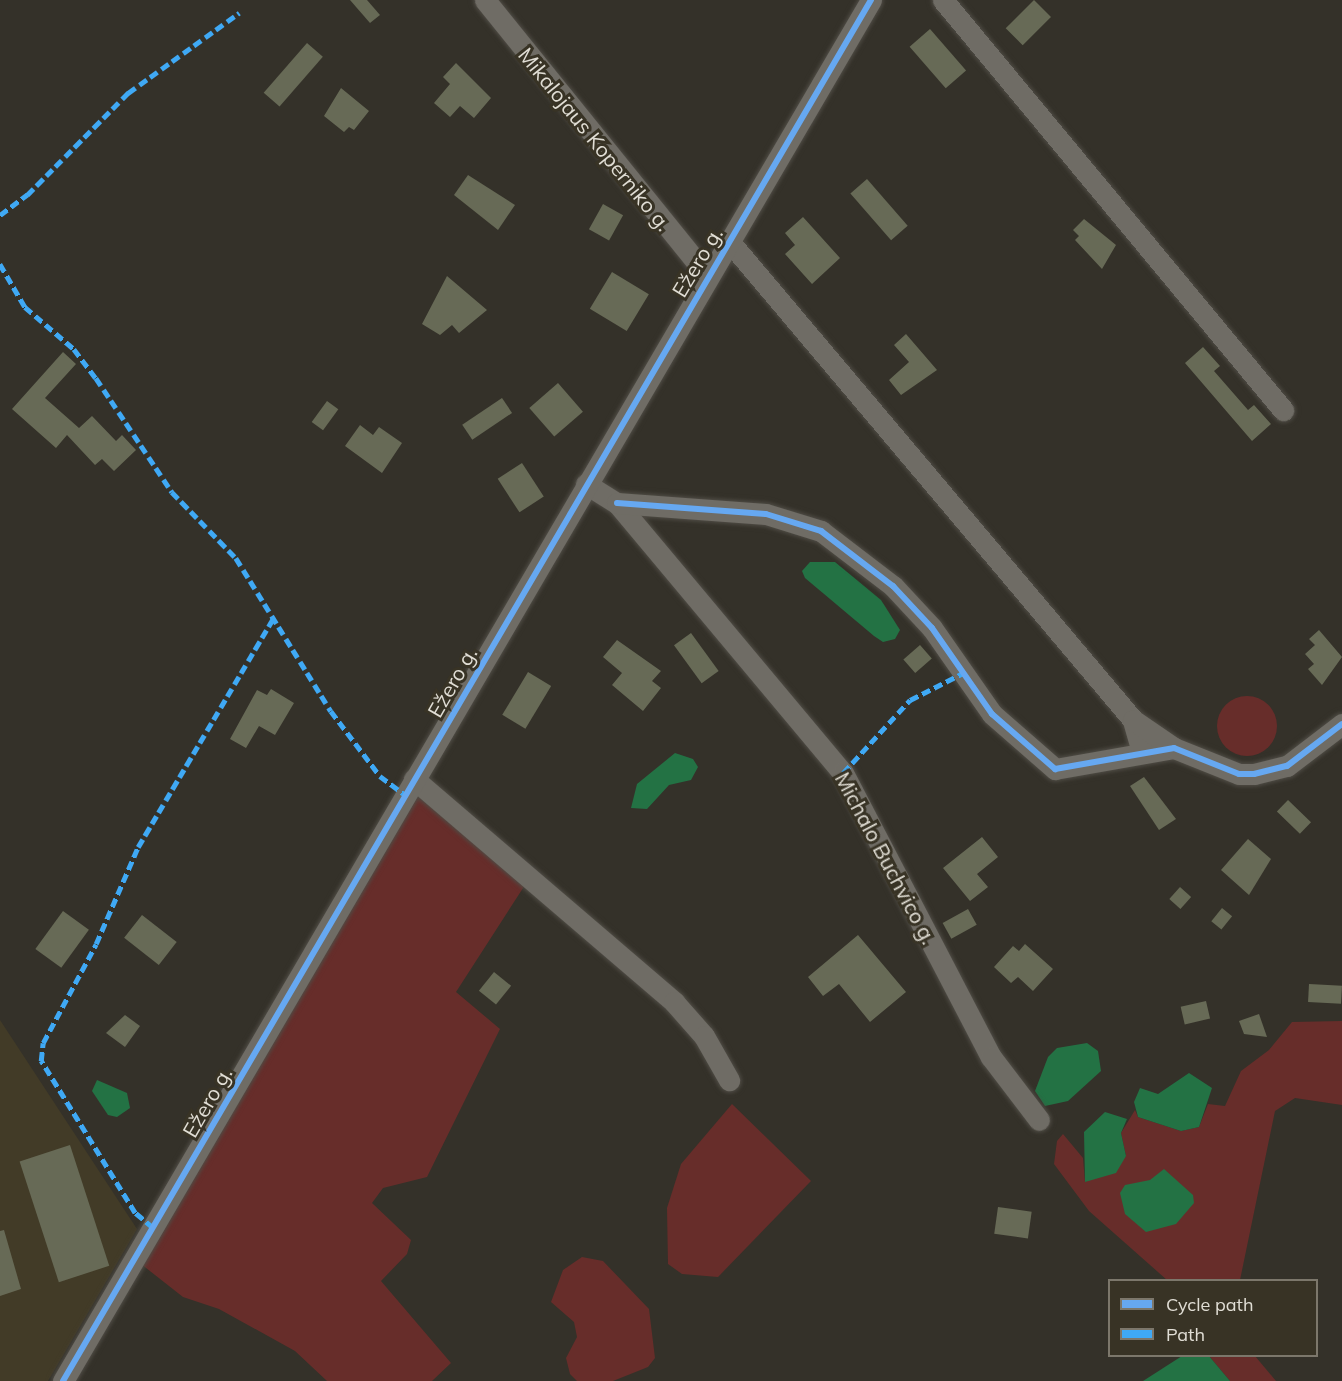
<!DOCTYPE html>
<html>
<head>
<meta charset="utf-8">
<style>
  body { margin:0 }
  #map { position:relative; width:1342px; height:1381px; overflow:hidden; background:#343129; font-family:Mulish,sans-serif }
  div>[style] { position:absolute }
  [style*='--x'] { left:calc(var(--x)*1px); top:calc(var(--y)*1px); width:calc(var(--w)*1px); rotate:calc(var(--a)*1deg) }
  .built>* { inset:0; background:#423b27 }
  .green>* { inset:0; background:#672d2a }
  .round { border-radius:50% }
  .water>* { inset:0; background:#237244 }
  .building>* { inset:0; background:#676a56; transform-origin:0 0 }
  .roads { filter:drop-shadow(0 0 2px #4f4c45) drop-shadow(0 0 2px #4f4c45) }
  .street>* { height:21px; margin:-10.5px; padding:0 10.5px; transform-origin:10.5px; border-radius:10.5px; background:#6f6c65 }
  .quiet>* { height:4.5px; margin-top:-2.25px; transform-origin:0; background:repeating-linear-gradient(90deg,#3fa9f5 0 9px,transparent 0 13.5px) }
  .cycleway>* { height:6px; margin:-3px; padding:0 3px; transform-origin:3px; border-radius:3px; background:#66a8f1 }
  span { translate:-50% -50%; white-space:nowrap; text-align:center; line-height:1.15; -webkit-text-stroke:6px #383325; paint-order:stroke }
  .street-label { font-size:21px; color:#e1ded5 }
  .legend { position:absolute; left:1108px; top:1279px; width:210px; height:78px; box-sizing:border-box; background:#383325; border:2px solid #7c776b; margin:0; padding:8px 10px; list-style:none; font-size:18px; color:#e1ded5 }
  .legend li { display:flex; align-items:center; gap:12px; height:30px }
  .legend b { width:30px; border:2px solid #7c776b }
</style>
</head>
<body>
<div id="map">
  <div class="built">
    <i style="clip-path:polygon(0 1020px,137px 1229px,48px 1381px,0 1381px)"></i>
  </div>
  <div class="green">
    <i class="round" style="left:1217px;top:696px;width:60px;height:60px"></i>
    <i style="clip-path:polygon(415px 794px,525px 885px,456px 992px,500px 1029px,427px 1177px,383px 1188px,372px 1203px,411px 1240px,407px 1254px,381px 1281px,451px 1363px,432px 1381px,327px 1381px,295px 1351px,219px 1309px,183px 1297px,141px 1264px)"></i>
    <i style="clip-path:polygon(1342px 1021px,1342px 1105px,1295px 1098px,1275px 1111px,1240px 1280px,1167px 1280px,1089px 1211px,1054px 1164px,1057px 1141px,1063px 1134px,1083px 1158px,1085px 1182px,1126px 1156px,1121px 1133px,1135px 1110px,1138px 1117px,1181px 1131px,1199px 1127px,1208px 1104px,1225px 1106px,1241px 1071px,1269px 1050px,1292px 1022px)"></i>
    <i style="clip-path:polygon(732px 1104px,811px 1181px,718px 1277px,682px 1274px,668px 1264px,667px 1208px,681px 1164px)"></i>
    <i style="clip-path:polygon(582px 1257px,603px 1261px,649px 1309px,655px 1358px,648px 1367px,613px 1381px,577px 1381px,570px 1374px,566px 1358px,577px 1337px,574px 1322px,551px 1302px,563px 1270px)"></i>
    <i style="clip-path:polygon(1209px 1356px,1255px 1356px,1276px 1381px,1230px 1381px)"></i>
  </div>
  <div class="water">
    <i style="clip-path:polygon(810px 562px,835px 562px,881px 600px,900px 630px,895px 639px,883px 642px,874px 636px,805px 578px,802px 571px)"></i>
    <i style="clip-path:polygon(675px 753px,693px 759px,698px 767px,691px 780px,669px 785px,647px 809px,631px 808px,637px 784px)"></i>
    <i style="clip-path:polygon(1087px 1043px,1098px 1051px,1101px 1071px,1068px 1101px,1045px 1106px,1035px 1091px,1048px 1057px,1057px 1048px)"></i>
    <i style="clip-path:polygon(1189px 1073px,1212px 1088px,1199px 1127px,1181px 1131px,1138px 1117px,1134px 1102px,1140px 1088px,1158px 1094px)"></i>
    <i style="clip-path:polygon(97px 1080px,127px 1093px,130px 1108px,117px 1117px,108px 1115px,92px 1091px)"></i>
    <i style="clip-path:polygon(1105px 1112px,1127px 1119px,1121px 1133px,1126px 1156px,1116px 1173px,1085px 1182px,1084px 1132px)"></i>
    <i style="clip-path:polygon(1164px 1169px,1193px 1195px,1194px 1203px,1176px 1224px,1146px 1232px,1125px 1214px,1120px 1193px,1125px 1185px,1150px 1180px)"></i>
    <i style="clip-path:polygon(1182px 1356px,1209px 1356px,1230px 1381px,1143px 1381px)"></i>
  </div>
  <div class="building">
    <i style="clip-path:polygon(350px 0,367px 0,380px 15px,370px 23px)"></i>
    <i style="left:1034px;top:0;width:24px;height:40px;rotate:45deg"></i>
    <i style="left:930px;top:29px;width:55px;height:27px;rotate:49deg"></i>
    <i style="left:307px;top:43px;width:21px;height:66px;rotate:41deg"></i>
    <i style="clip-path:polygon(456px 63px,491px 98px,474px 118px,460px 106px,450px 117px,434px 103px,450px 84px,443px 77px)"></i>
    <i style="clip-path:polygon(341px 88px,369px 111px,354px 130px,349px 127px,344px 132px,324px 116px)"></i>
    <i style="clip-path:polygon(468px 175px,515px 205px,498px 230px,454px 195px)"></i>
    <i style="left:867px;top:179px;width:62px;height:22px;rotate:49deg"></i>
    <i style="left:603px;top:204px;width:23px;height:29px;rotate:29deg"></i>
    <i style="clip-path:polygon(803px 217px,840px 258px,812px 284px,785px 254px,795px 245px,785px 233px)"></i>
    <i style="clip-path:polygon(1084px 219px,1116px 245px,1102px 269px,1075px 240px,1079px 236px,1073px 230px)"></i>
    <i style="left:612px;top:272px;width:43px;height:43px;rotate:31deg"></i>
    <i style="clip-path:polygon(447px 276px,487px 310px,459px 333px,452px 325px,440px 335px,422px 324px)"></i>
    <i style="clip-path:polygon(906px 334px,937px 370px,901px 395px,889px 380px,909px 362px,894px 345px)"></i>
    <i style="clip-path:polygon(1203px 347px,1220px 366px,1214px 371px,1248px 410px,1254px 405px,1271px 424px,1252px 441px,1185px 363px)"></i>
    <i style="clip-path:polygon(63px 352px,76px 364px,45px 398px,79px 428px,92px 416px,116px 441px,122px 435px,136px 450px,114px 471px,102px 459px,95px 465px,67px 435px,56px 448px,12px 409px)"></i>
    <i style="left:558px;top:383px;width:38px;height:38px;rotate:49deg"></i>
    <i style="left:502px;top:398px;width:18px;height:48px;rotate:56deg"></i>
    <i style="left:327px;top:401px;width:14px;height:26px;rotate:36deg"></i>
    <i style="clip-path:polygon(360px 425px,373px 435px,379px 427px,402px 443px,382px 473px,345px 446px)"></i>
    <i style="left:522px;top:463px;width:40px;height:29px;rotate:57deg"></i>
    <i style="clip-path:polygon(1319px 630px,1342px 657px,1322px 685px,1308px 669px,1314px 664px,1305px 654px,1315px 645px,1309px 639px)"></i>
    <i style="left:691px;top:633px;width:47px;height:21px;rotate:54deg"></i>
    <i style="clip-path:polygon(617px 640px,661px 671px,652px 681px,661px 688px,643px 711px,612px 685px,622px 673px,603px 657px)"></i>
    <i style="left:920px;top:645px;width:18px;height:22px;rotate:49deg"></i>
    <i style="left:528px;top:672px;width:27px;height:50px;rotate:31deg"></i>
    <i style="clip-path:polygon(271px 689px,294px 703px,275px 735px,259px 726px,246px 748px,230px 739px,257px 690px,267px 695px)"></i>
    <i style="clip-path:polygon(1144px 777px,1176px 819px,1159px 830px,1130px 786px)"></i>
    <i style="left:1288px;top:800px;width:32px;height:16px;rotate:44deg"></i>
    <i style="clip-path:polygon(982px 837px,998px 857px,977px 874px,988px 887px,970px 901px,943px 868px)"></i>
    <i style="clip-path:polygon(1248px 839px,1271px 859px,1249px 895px,1221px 870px)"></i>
    <i style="left:1180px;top:887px;width:15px;height:16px;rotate:42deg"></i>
    <i style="left:1222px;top:908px;width:13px;height:17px;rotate:39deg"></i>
    <i style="left:968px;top:909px;width:18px;height:29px;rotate:61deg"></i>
    <i style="left:63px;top:911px;width:32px;height:47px;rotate:36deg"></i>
    <i style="left:142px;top:915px;width:44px;height:29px;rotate:38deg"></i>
    <i style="clip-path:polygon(858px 935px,906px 992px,870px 1022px,839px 984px,823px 996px,808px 977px)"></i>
    <i style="clip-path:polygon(1025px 944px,1053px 969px,1033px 991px,1018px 977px,1011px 983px,994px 967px,1013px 946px,1019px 951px)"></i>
    <i style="left:494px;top:972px;width:22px;height:24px;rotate:39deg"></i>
    <i style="left:1309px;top:984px;width:33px;height:18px;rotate:3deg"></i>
    <i style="left:1206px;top:1001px;width:18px;height:26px;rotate:77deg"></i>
    <i style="clip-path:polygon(1259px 1014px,1267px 1037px,1244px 1034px,1239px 1021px)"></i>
    <i style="clip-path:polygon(125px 1015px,140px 1026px,125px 1047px,106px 1033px)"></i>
    <i style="left:70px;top:1145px;width:127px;height:53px;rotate:72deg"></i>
    <i style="left:998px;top:1207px;width:34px;height:27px;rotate:8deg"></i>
    <i style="clip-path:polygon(4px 1230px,21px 1289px,0 1296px,0 1231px)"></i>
  </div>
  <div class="roads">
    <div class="street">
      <i style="--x:485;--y:0;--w:355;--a:51.1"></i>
      <i style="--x:943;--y:0;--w:533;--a:50.33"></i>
      <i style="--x:729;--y:241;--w:627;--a:49.85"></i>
      <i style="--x:586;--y:484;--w:36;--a:32"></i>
      <i style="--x:617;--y:503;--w:352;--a:50.1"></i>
      <i style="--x:843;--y:773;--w:320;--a:62.5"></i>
      <i style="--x:991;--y:1057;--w:79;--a:52.7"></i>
      <i style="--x:617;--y:503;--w:149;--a:4.2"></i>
      <i style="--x:766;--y:514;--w:58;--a:17.2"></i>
      <i style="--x:821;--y:531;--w:91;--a:37.4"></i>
      <i style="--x:893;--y:586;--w:57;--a:47.1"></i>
      <i style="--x:932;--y:628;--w:105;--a:55.1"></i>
      <i style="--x:992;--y:714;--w:84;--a:41.1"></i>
      <i style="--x:1055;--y:769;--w:121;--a:-10"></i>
      <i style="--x:1174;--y:748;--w:70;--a:21.8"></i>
      <i style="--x:1239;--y:774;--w:15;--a:0"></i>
      <i style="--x:1254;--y:774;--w:34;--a:-14"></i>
      <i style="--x:1287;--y:766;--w:69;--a:-37.4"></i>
      <i style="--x:1142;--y:752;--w:33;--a:-106"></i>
      <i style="--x:1133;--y:720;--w:50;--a:34.3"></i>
      <i style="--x:414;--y:779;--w:343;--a:40.6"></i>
      <i style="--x:674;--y:1002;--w:45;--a:48.6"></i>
      <i style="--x:704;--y:1036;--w:51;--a:60.4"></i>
      <i style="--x:63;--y:1381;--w:1600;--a:-59.67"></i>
    </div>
  </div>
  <div class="quiet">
    <i style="--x:0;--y:215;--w:34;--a:-37"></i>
    <i style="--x:27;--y:195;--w:144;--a:-45.3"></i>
    <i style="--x:128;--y:93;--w:137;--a:-35.8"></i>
    <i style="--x:0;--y:264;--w:50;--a:59.8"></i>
    <i style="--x:25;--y:307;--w:65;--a:40.6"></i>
    <i style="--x:74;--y:349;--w:36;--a:53"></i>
    <i style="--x:96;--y:378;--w:137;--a:56.3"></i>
    <i style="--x:172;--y:492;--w:92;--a:45.9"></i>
    <i style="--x:236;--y:558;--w:180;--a:58.2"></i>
    <i style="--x:331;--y:711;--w:81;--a:53"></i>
    <i style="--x:380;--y:776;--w:31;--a:37"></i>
    <i style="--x:843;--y:773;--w:99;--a:-47.5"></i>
    <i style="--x:910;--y:700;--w:59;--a:-27"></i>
    <i style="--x:153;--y:1228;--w:23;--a:-140"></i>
    <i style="--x:135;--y:1213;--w:179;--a:-121.7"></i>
    <i style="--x:41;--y:1061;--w:18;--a:-84"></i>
    <i style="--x:43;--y:1043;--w:112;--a:-61.8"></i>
    <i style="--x:96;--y:944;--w:106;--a:-66.6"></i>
    <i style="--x:138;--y:847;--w:265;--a:-59.4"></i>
  </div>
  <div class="cycleway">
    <i style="--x:617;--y:503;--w:149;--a:4.2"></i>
    <i style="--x:766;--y:514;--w:58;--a:17.2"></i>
    <i style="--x:821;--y:531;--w:91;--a:37.4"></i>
    <i style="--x:893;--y:586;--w:57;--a:47.1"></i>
    <i style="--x:932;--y:628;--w:105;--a:55.1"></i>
    <i style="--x:992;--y:714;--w:84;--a:41.1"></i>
    <i style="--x:1055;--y:769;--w:121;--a:-10"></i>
    <i style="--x:1174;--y:748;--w:70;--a:21.8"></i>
    <i style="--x:1239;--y:774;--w:15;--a:0"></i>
    <i style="--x:1254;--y:774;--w:34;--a:-14"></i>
    <i style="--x:1287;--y:766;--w:69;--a:-37.4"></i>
    <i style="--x:63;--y:1381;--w:1600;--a:-59.67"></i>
  </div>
  <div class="street-label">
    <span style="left:595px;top:139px;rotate:51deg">Mikalojaus Koperniko g.</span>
    <span style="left:697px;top:262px;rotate:-59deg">Ežero g.</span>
    <span style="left:452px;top:682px;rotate:-60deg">Ežero g.</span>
    <span style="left:886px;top:858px;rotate:62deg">Michalo Buchvico g.</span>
    <span style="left:207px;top:1102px;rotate:-60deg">Ežero g.</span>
  </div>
  <ul class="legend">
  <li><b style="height:8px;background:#66a8f1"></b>Cycle path</li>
  <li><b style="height:8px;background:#3fa9f5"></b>Path</li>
  </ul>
</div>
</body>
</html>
